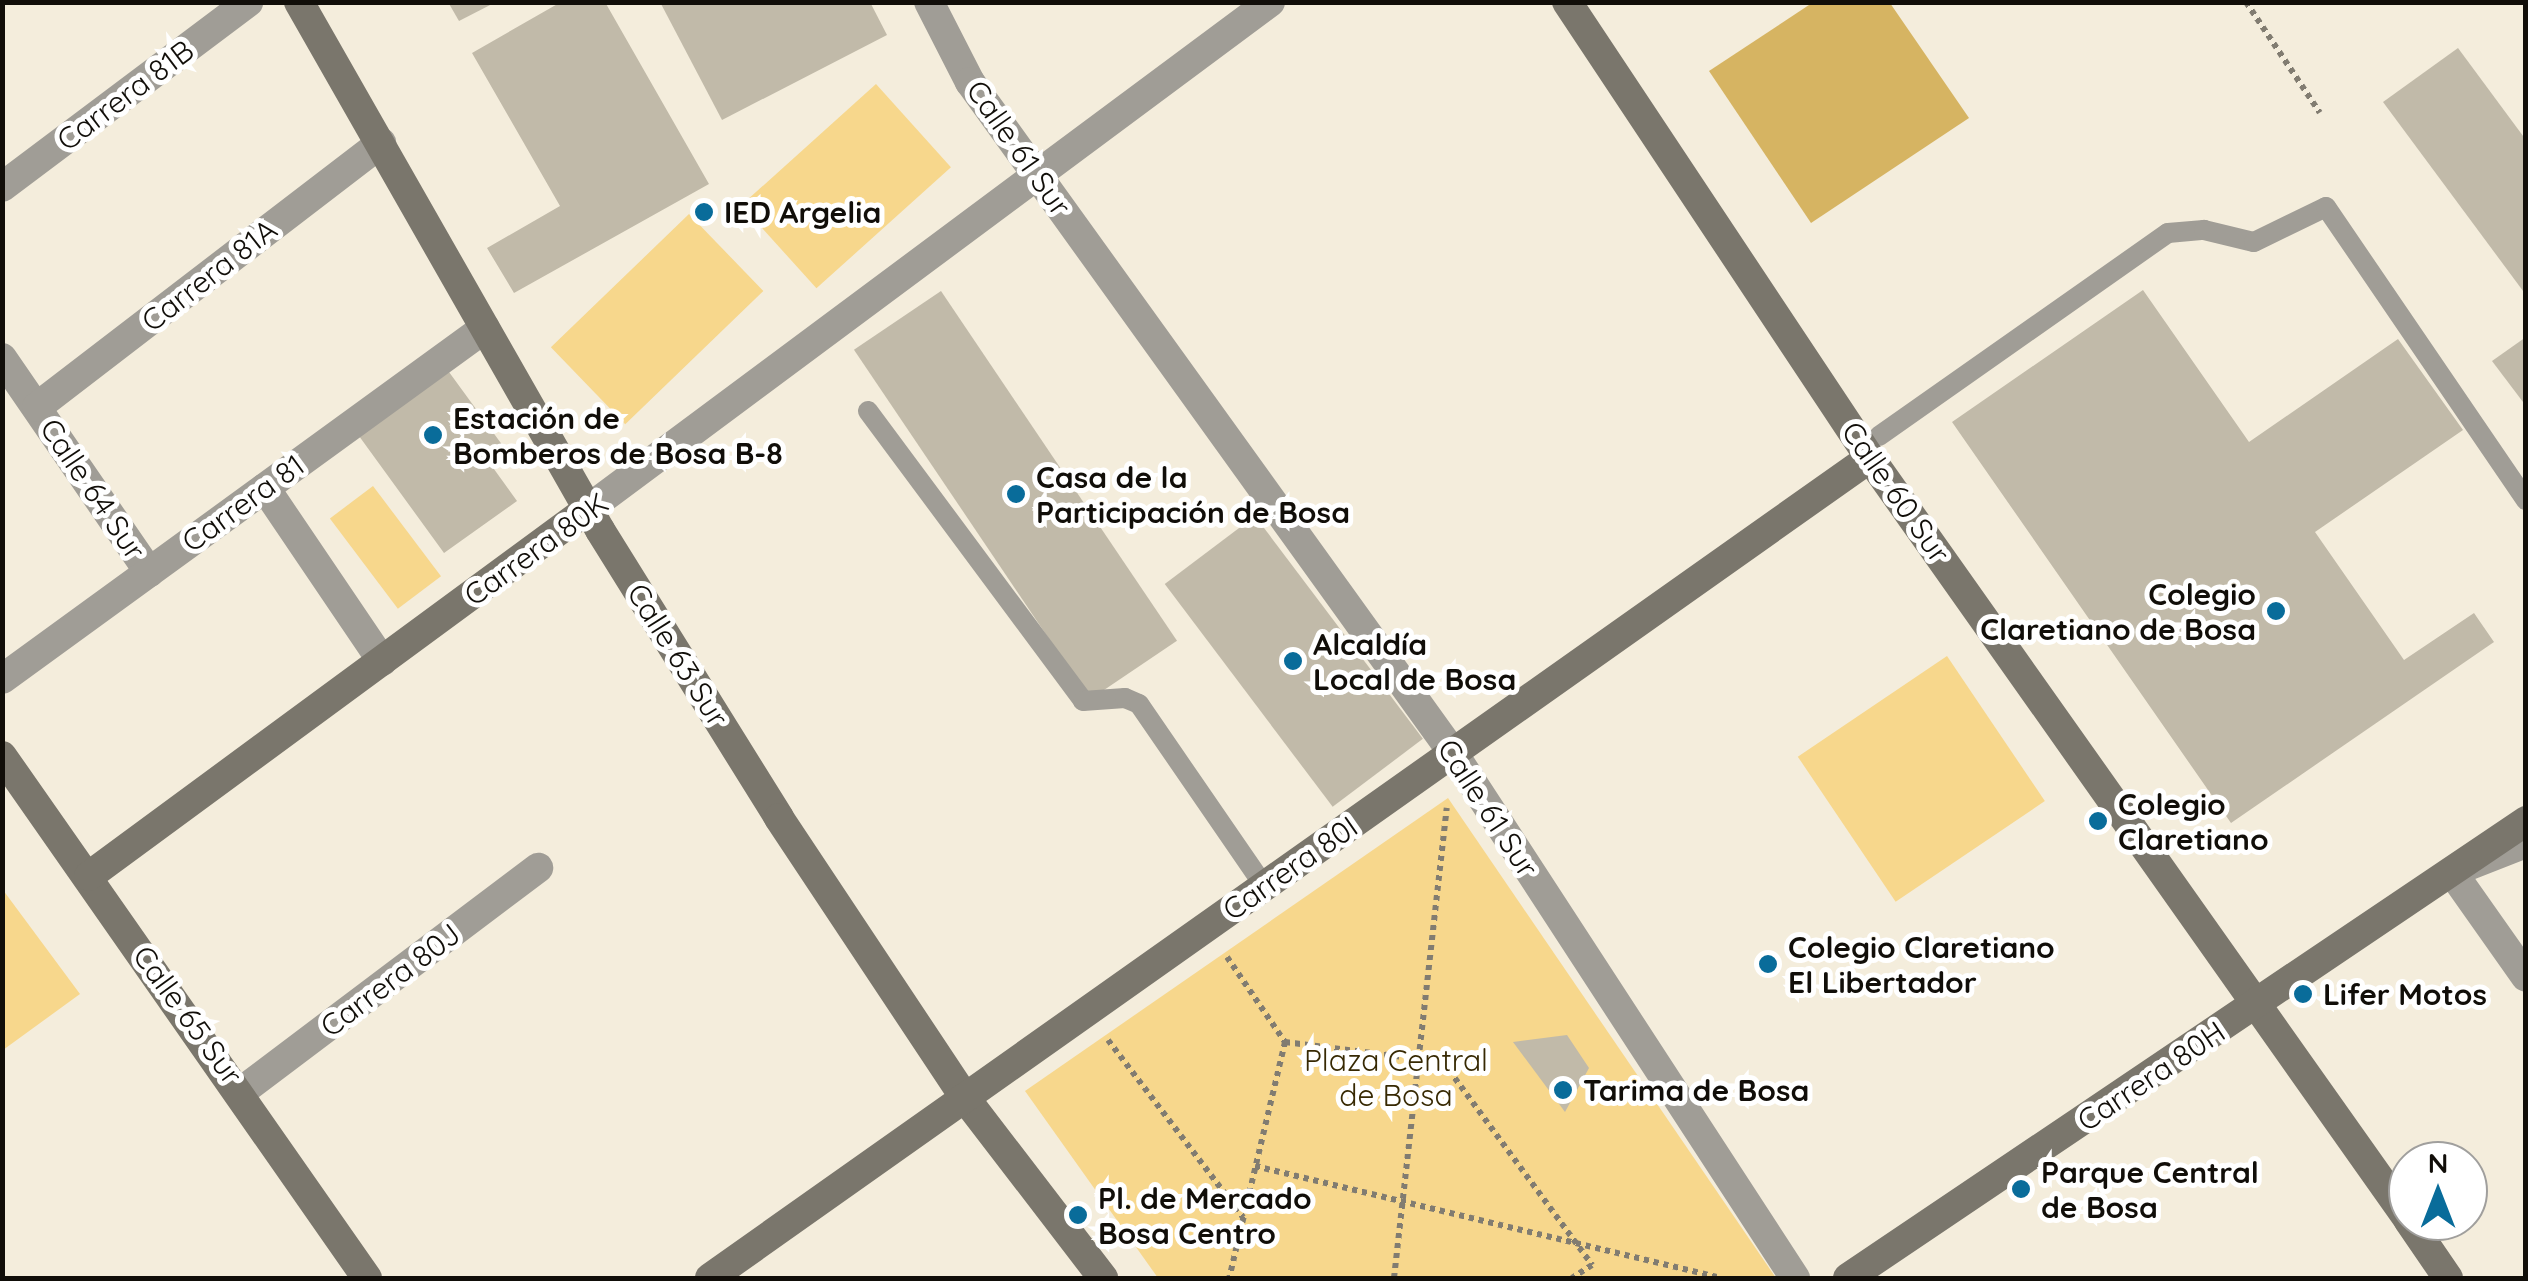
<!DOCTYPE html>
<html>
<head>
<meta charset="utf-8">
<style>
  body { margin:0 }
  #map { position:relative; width:2528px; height:1281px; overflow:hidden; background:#f4eddc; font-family:Quicksand,sans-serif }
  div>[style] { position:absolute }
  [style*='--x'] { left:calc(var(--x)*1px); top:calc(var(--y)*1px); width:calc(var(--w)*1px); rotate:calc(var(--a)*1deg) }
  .green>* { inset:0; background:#f7d78c; transform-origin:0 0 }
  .water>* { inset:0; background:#d6b462 }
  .building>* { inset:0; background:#c1baa9; transform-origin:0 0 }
  .path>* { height:6px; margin-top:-3px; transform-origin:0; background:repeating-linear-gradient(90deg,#817c71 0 5px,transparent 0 10px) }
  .lane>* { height:20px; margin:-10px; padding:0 10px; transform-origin:10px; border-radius:10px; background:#a09d96 }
  .street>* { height:30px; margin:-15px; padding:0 15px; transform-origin:15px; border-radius:15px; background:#a09d96 }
  .secondary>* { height:30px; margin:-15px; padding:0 15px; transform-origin:15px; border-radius:15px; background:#7a766c }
  .dots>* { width:28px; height:28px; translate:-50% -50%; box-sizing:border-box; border:5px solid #fff; border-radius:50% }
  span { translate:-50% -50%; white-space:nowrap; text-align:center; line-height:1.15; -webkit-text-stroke:10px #fff; paint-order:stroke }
  .street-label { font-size:30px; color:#110e09 }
  .poi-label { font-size:30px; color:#110e09; font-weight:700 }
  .left { translate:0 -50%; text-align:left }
  .right { translate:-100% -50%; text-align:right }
  .park-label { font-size:30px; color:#372903 }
  .frame { position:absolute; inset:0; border:5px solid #110e09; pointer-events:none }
  .north { position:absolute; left:2388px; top:1141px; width:100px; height:100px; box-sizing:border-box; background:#fff; border:2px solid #a09f9d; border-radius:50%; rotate:0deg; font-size:28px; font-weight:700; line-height:40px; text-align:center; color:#110e09 }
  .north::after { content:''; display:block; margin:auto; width:35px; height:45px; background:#096c9a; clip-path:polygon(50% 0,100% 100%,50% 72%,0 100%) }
</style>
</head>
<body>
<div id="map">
  <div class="green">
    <i style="left:876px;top:84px;width:112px;height:181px;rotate:48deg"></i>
    <i style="left:689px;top:214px;width:107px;height:192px;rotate:46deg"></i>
    <i style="left:373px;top:486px;width:113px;height:54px;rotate:53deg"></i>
    <i style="left:1947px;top:656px;width:175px;height:180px;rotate:56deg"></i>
    <i style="clip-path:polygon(1448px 798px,1776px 1278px,1158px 1278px,1025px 1091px)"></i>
    <i style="clip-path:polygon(3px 890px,80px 994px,3px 1050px,2px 1050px)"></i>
  </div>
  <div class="water">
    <i style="clip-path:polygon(1812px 3px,1890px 3px,1969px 118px,1811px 223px,1709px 71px)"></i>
  </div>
  <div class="building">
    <i style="clip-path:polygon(448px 2px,496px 2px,459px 21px)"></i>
    <i style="clip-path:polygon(561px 2px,605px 2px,709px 184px,514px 293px,487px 248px,560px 206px,472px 53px)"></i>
    <i style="clip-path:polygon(660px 2px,870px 2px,887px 35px,722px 120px)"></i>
    <i style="clip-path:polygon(2458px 48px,2526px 140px,2526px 295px,2383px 102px)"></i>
    <i style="clip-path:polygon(2143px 290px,2249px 442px,2398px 339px,2463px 430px,2315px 532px,2404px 660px,2474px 613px,2494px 642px,2231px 823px,1952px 422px)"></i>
    <i style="left:941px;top:291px;width:422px;height:105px;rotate:56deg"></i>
    <i style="clip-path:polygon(2526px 337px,2526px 406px,2492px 361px)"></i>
    <i style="clip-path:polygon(449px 372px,503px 446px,486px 458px,517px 501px,444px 553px,359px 436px)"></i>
    <i style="left:1255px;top:516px;width:279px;height:113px;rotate:53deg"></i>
    <i style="clip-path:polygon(1567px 1035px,1589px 1068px,1565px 1112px,1513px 1042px)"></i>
  </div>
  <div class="path">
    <i style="--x:2246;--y:2;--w:133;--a:56.3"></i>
    <i style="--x:1227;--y:957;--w:103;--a:55.7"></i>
    <i style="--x:1285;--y:1042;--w:243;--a:103.3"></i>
    <i style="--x:1108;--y:1040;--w:223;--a:52.7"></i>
    <i style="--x:1285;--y:1042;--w:159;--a:7.2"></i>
    <i style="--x:1443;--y:1062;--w:252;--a:53.7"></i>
    <i style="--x:1592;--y:1265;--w:24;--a:147"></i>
    <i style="--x:1255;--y:1166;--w:479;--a:13.5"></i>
    <i style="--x:1394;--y:1278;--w:473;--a:-83.6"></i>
  </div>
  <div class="lane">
    <i style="--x:868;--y:411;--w:361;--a:53.4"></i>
    <i style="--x:1083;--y:701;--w:42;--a:-4.1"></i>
    <i style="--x:1125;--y:698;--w:15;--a:23"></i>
    <i style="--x:1139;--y:704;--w:221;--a:55.5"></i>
    <i style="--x:1879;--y:436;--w:353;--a:-35.1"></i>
    <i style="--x:2168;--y:233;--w:36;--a:-5"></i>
    <i style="--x:2204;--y:230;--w:51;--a:13.5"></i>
    <i style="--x:2254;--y:242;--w:80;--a:-25.9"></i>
    <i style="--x:2326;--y:207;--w:355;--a:55.7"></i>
  </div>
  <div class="street">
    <i style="--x:929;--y:2;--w:90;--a:62.9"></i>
    <i style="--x:970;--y:82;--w:827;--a:54.25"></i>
    <i style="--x:1453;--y:753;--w:627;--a:56.92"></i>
    <i style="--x:2;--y:187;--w:308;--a:-36.9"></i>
    <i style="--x:2;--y:358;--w:260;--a:55.5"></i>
    <i style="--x:37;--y:407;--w:434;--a:-37.5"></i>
    <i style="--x:265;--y:488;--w:209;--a:55.9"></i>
    <i style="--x:588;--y:509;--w:850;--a:-36.63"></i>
    <i style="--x:2;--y:679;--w:597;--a:-36.01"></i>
    <i style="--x:2526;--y:843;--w:79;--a:158.6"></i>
    <i style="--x:2452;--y:872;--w:128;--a:54.8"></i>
    <i style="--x:242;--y:1091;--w:371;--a:-37"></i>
  </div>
  <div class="secondary">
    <i style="--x:299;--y:2;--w:608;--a:60.31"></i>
    <i style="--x:600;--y:530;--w:339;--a:58.1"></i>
    <i style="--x:779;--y:818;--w:336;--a:56.4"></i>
    <i style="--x:965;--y:1098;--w:227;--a:52.5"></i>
    <i style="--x:1567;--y:2;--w:547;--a:56.4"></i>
    <i style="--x:1870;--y:458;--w:932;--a:54.74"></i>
    <i style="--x:2;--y:756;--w:637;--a:55.04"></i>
    <i style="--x:89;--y:876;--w:619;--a:-36.33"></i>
    <i style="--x:2409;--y:1221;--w:69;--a:55.6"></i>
    <i style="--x:710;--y:1278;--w:1421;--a:-35.26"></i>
    <i style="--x:1848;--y:1278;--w:818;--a:-33.98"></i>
  </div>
  <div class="dots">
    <i style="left:704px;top:212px;background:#096c9a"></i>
    <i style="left:433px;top:435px;background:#096c9a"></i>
    <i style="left:1016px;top:494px;background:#096c9a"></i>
    <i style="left:2276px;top:611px;background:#096c9a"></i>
    <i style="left:1293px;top:661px;background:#096c9a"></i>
    <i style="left:2098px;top:821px;background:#096c9a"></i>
    <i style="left:1768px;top:964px;background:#096c9a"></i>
    <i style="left:2303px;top:994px;background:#096c9a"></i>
    <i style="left:1563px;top:1090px;background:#096c9a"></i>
    <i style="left:2021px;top:1189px;background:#096c9a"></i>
    <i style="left:1078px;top:1215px;background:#096c9a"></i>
  </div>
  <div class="street-label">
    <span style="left:125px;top:95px;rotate:-37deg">Carrera 81B</span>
    <span style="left:1019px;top:148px;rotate:55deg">Calle 61 Sur</span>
    <span style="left:209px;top:275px;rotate:-38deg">Carrera 81A</span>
    <span style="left:93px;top:489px;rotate:56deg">Calle 64 Sur</span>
    <span style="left:1896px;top:492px;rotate:55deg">Calle 60 Sur</span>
    <span style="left:243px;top:503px;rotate:-36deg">Carrera 81</span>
    <span style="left:536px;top:549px;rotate:-36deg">Carrera 80K</span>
    <span style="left:678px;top:655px;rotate:58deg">Calle 63 Sur</span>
    <span style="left:1488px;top:808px;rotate:57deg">Calle 61 Sur</span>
    <span style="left:1290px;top:868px;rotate:-35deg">Carrera 80I</span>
    <span style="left:390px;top:980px;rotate:-37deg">Carrera 80J</span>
    <span style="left:188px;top:1015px;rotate:54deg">Calle 65 Sur</span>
    <span style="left:2151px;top:1076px;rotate:-34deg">Carrera 80H</span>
  </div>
  <div class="poi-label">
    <span class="left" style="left:724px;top:212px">IED Argelia</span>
    <span class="left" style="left:453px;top:435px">Estación de<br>Bomberos de Bosa B-8</span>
    <span class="left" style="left:1036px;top:494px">Casa de la<br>Participación de Bosa</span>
    <span class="right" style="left:2256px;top:611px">Colegio<br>Claretiano de Bosa</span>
    <span class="left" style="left:1313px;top:661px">Alcaldía<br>Local de Bosa</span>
    <span class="left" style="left:2118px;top:821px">Colegio<br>Claretiano</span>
    <span class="left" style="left:1788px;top:964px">Colegio Claretiano<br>El Libertador</span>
    <span class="left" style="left:2323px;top:994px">Lifer Motos</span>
    <span class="left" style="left:1583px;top:1090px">Tarima de Bosa</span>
    <span class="left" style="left:2041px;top:1189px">Parque Central<br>de Bosa</span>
    <span class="left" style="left:1098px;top:1215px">Pl. de Mercado<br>Bosa Centro</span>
  </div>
  <div class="park-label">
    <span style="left:1396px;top:1077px">Plaza Central<br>de Bosa</span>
  </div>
  <div class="frame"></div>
  <div class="north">N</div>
</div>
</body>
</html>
